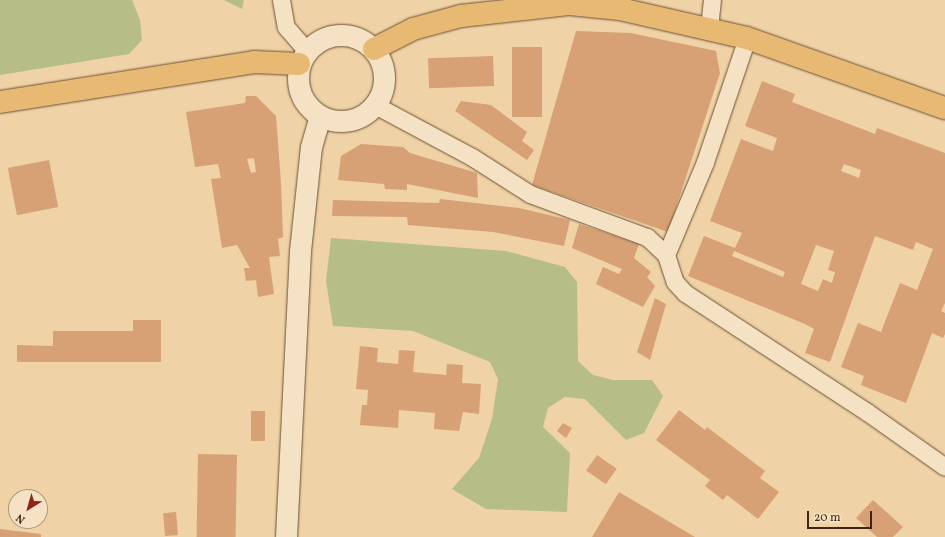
<!DOCTYPE html>
<html>
<head>
<meta charset="utf-8">
<style>
  body { margin:0 }
  #map { position:relative; width:945px; height:537px; overflow:hidden; background:#efd2a5; font-family:Vollkorn,serif }
  div>[style] { position:absolute }
  [style*='--x'] { left:calc(var(--x)*1px); top:calc(var(--y)*1px); width:calc(var(--w)*1px); rotate:calc(var(--a)*1deg) }
  .green>* { inset:0; background:#b7bd87 }
  .building>* { inset:0; background:#d7a175; transform-origin:0 0 }
  .roads { filter:drop-shadow(0 0 1px #6c5135) drop-shadow(0 0 1px #6c5135) }
  .minor>* { height:17px; margin:-8.5px; padding:0 8.5px; transform-origin:8.5px; border-radius:8.5px; background:#f5e2c4 }
  .tertiary>* { height:21px; margin:-10.5px; padding:0 10.5px; transform-origin:10.5px; border-radius:10.5px; background:#f5e2c4 }
  .tertiary>.ring { margin:-10.5px; padding:0; box-sizing:content-box; background:none; border:21px solid #f5e2c4; border-radius:50% }
  .primary>* { height:22px; margin:-11px; padding:0 11px; transform-origin:11px; border-radius:11px; background:#e8b972 }
  span { translate:-50% -50%; white-space:nowrap; text-align:center; line-height:1.15; -webkit-text-stroke:4px #f5e2c4; paint-order:stroke }
  .north { position:absolute; left:8px; top:489px; width:40px; height:40px; box-sizing:border-box; background:#f5e2c4; border:1px solid #ad977c; border-radius:50%; rotate:217deg; font-size:11px; font-weight:700; line-height:16px; text-align:center; color:#402610 }
  .north::after { content:''; display:block; margin:auto; width:14px; height:18px; background:#8f2418; clip-path:polygon(50% 0,100% 100%,50% 72%,0 100%) }
  .scale { position:absolute; left:807px; top:511px; width:65px; height:18px; box-sizing:border-box; border:2px solid #402610; border-top:0; padding-left:5px; font-size:12px; line-height:14px; white-space:nowrap; color:#402610; -webkit-text-stroke:3px #f5e2c4; paint-order:stroke }
</style>
</head>
<body>
<div id="map">
  <div class="green">
    <i style="clip-path:polygon(0 0,132px 0,140px 20px,142px 40px,129px 54px,0 75px)"></i>
    <i style="clip-path:polygon(224px 0,244px 0,242px 9px)"></i>
    <i style="clip-path:polygon(331px 238px,506px 251px,565px 267px,577px 282px,578px 361px,593px 375px,613px 380px,652px 380px,663px 396px,644px 433px,626px 440px,585px 399px,565px 397px,548px 408px,543px 427px,570px 453px,567px 512px,486px 509px,452px 489px,479px 458px,492px 419px,498px 379px,490px 362px,413px 331px,333px 326px,326px 281px)"></i>
  </div>
  <div class="building">
    <i style="clip-path:polygon(576px 31px,631px 33px,716px 51px,720px 73px,668px 232px,532px 185px)"></i>
    <i style="left:512px;top:47px;width:30px;height:70px"></i>
    <i style="left:493px;top:56px;width:30px;height:65px;rotate:88deg"></i>
    <i style="clip-path:polygon(evenodd,762px 81px,795px 94px,792px 102px,875px 134px,877px 128px,945px 153px,945px 303px,941px 311px,945px 313px,945px 334px,943px 338px,932px 333px,906px 403px,861px 385px,864px 376px,841px 367px,858px 323px,881px 332px,900px 283px,917px 290px,933px 249px,916px 242px,913px 250px,875px 236px,830px 362px,805px 353px,814px 329px,805px 324px,688px 276px,704px 236px,735px 248px,742px 233px,710px 221px,741px 139px,773px 151px,777px 138px,745px 126px,762px 81px,844px 164px,861px 170px,859px 178px,841px 171px,844px 164px,762px 81px,816px 245px,834px 251px,828px 270px,835px 272px,832px 283px,823px 279px,818px 291px,801px 284px,816px 245px,762px 81px,734px 251px,785px 272px,783px 277px,732px 256px,734px 251px)"></i>
    <i style="clip-path:polygon(evenodd,246px 96px,256px 96px,276px 116px,281px 183px,283px 237px,278px 239px,280px 256px,269px 257px,274px 294px,258px 297px,256px 280px,246px 281px,244px 268px,250px 268px,237px 245px,222px 248px,211px 179px,221px 178px,218px 164px,195px 167px,186px 112px,245px 103px,246px 96px,254px 158px,256px 172px,251px 173px,247px 159px,254px 158px)"></i>
    <i style="clip-path:polygon(461px 101px,491px 105px,527px 132px,522px 141px,534px 150px,527px 160px,455px 111px)"></i>
    <i style="clip-path:polygon(361px 144px,403px 147px,410px 153px,477px 173px,478px 198px,407px 184px,407px 190px,385px 189px,384px 184px,338px 180px,341px 156px)"></i>
    <i style="left:49px;top:160px;width:48px;height:42px;rotate:79deg"></i>
    <i style="clip-path:polygon(440px 199px,519px 208px,570px 220px,564px 246px,493px 232px,408px 225px,407px 217px,332px 216px,333px 200px,439px 203px)"></i>
    <i style="clip-path:polygon(579px 224px,639px 244px,634px 258px,651px 272px,647px 277px,655px 286px,643px 307px,596px 284px,603px 267px,619px 274px,622px 269px,572px 248px)"></i>
    <i style="clip-path:polygon(655px 298px,666px 304px,650px 360px,637px 352px)"></i>
    <i style="clip-path:polygon(133px 320px,161px 320px,161px 362px,17px 362px,17px 345px,53px 346px,53px 331px,133px 331px)"></i>
    <i style="clip-path:polygon(360px 346px,378px 348px,377px 362px,398px 364px,399px 350px,415px 351px,413px 372px,446px 375px,447px 364px,463px 365px,462px 383px,481px 384px,479px 414px,463px 412px,459px 431px,434px 429px,435px 413px,399px 410px,398px 428px,360px 425px,362px 405px,367px 405px,368px 390px,356px 389px)"></i>
    <i style="clip-path:polygon(679px 410px,705px 430px,707px 427px,765px 471px,760px 478px,779px 492px,758px 519px,727px 495px,723px 500px,705px 486px,710px 480px,656px 440px)"></i>
    <i style="left:251px;top:411px;width:14px;height:30px"></i>
    <i style="clip-path:polygon(563px 423px,572px 428px,566px 438px,557px 431px)"></i>
    <i style="left:198px;top:454px;width:39px;height:83px;rotate:1deg"></i>
    <i style="left:597px;top:455px;width:24px;height:19px;rotate:35deg"></i>
    <i style="clip-path:polygon(619px 492px,695px 537px,592px 537px)"></i>
    <i style="clip-path:polygon(873px 500px,903px 527px,893px 537px,877px 537px,856px 518px)"></i>
    <i style="left:176px;top:512px;width:23px;height:13px;rotate:85deg"></i>
    <i style="clip-path:polygon(0 529px,41px 534px,41px 537px,0 537px)"></i>
  </div>
  <div class="roads">
    <div class="minor">
      <i style="--x:281;--y:0;--w:27;--a:80"></i>
      <i style="--x:286;--y:27;--w:30;--a:49"></i>
      <i style="--x:709;--y:28;--w:28;--a:-84"></i>
      <i style="--x:375;--y:105;--w:110;--a:28.2"></i>
      <i style="--x:472;--y:157;--w:69;--a:32.5"></i>
      <i style="--x:530;--y:194;--w:125;--a:20.2"></i>
      <i style="--x:647;--y:237;--w:26;--a:43"></i>
      <i style="--x:666;--y:255;--w:28;--a:72"></i>
      <i style="--x:675;--y:282;--w:15;--a:48"></i>
      <i style="--x:685;--y:293;--w:217;--a:33.2"></i>
      <i style="--x:867;--y:412;--w:95;--a:35.2"></i>
      <i style="--x:666;--y:255;--w:101;--a:-67.2"></i>
      <i style="--x:705;--y:162;--w:131;--a:-71.3"></i>
    </div>
    <div class="tertiary">
      <i class="ring" style="left:298px;top:35px;width:65px;height:65px"></i>
      <i style="--x:286;--y:537;--w:286;--a:-87.2"></i>
      <i style="--x:300;--y:251;--w:105;--a:-84"></i>
      <i style="--x:311;--y:147;--w:32;--a:-74"></i>
    </div>
    <div class="primary">
      <i style="--x:374;--y:49;--w:44;--a:-27.1"></i>
      <i style="--x:413;--y:29;--w:50;--a:-15.2"></i>
      <i style="--x:461;--y:16;--w:110;--a:-6.3"></i>
      <i style="--x:570;--y:4;--w:50;--a:5.7"></i>
      <i style="--x:620;--y:9;--w:130;--a:12.9"></i>
      <i style="--x:747;--y:38;--w:210;--a:19.5"></i>
      <i style="--x:0;--y:102;--w:257;--a:-8.9"></i>
      <i style="--x:254;--y:62;--w:45;--a:2.5"></i>
    </div>
  </div>
  <div class="north">N</div>
  <div class="scale">20 m</div>
</div>
</body>
</html>
